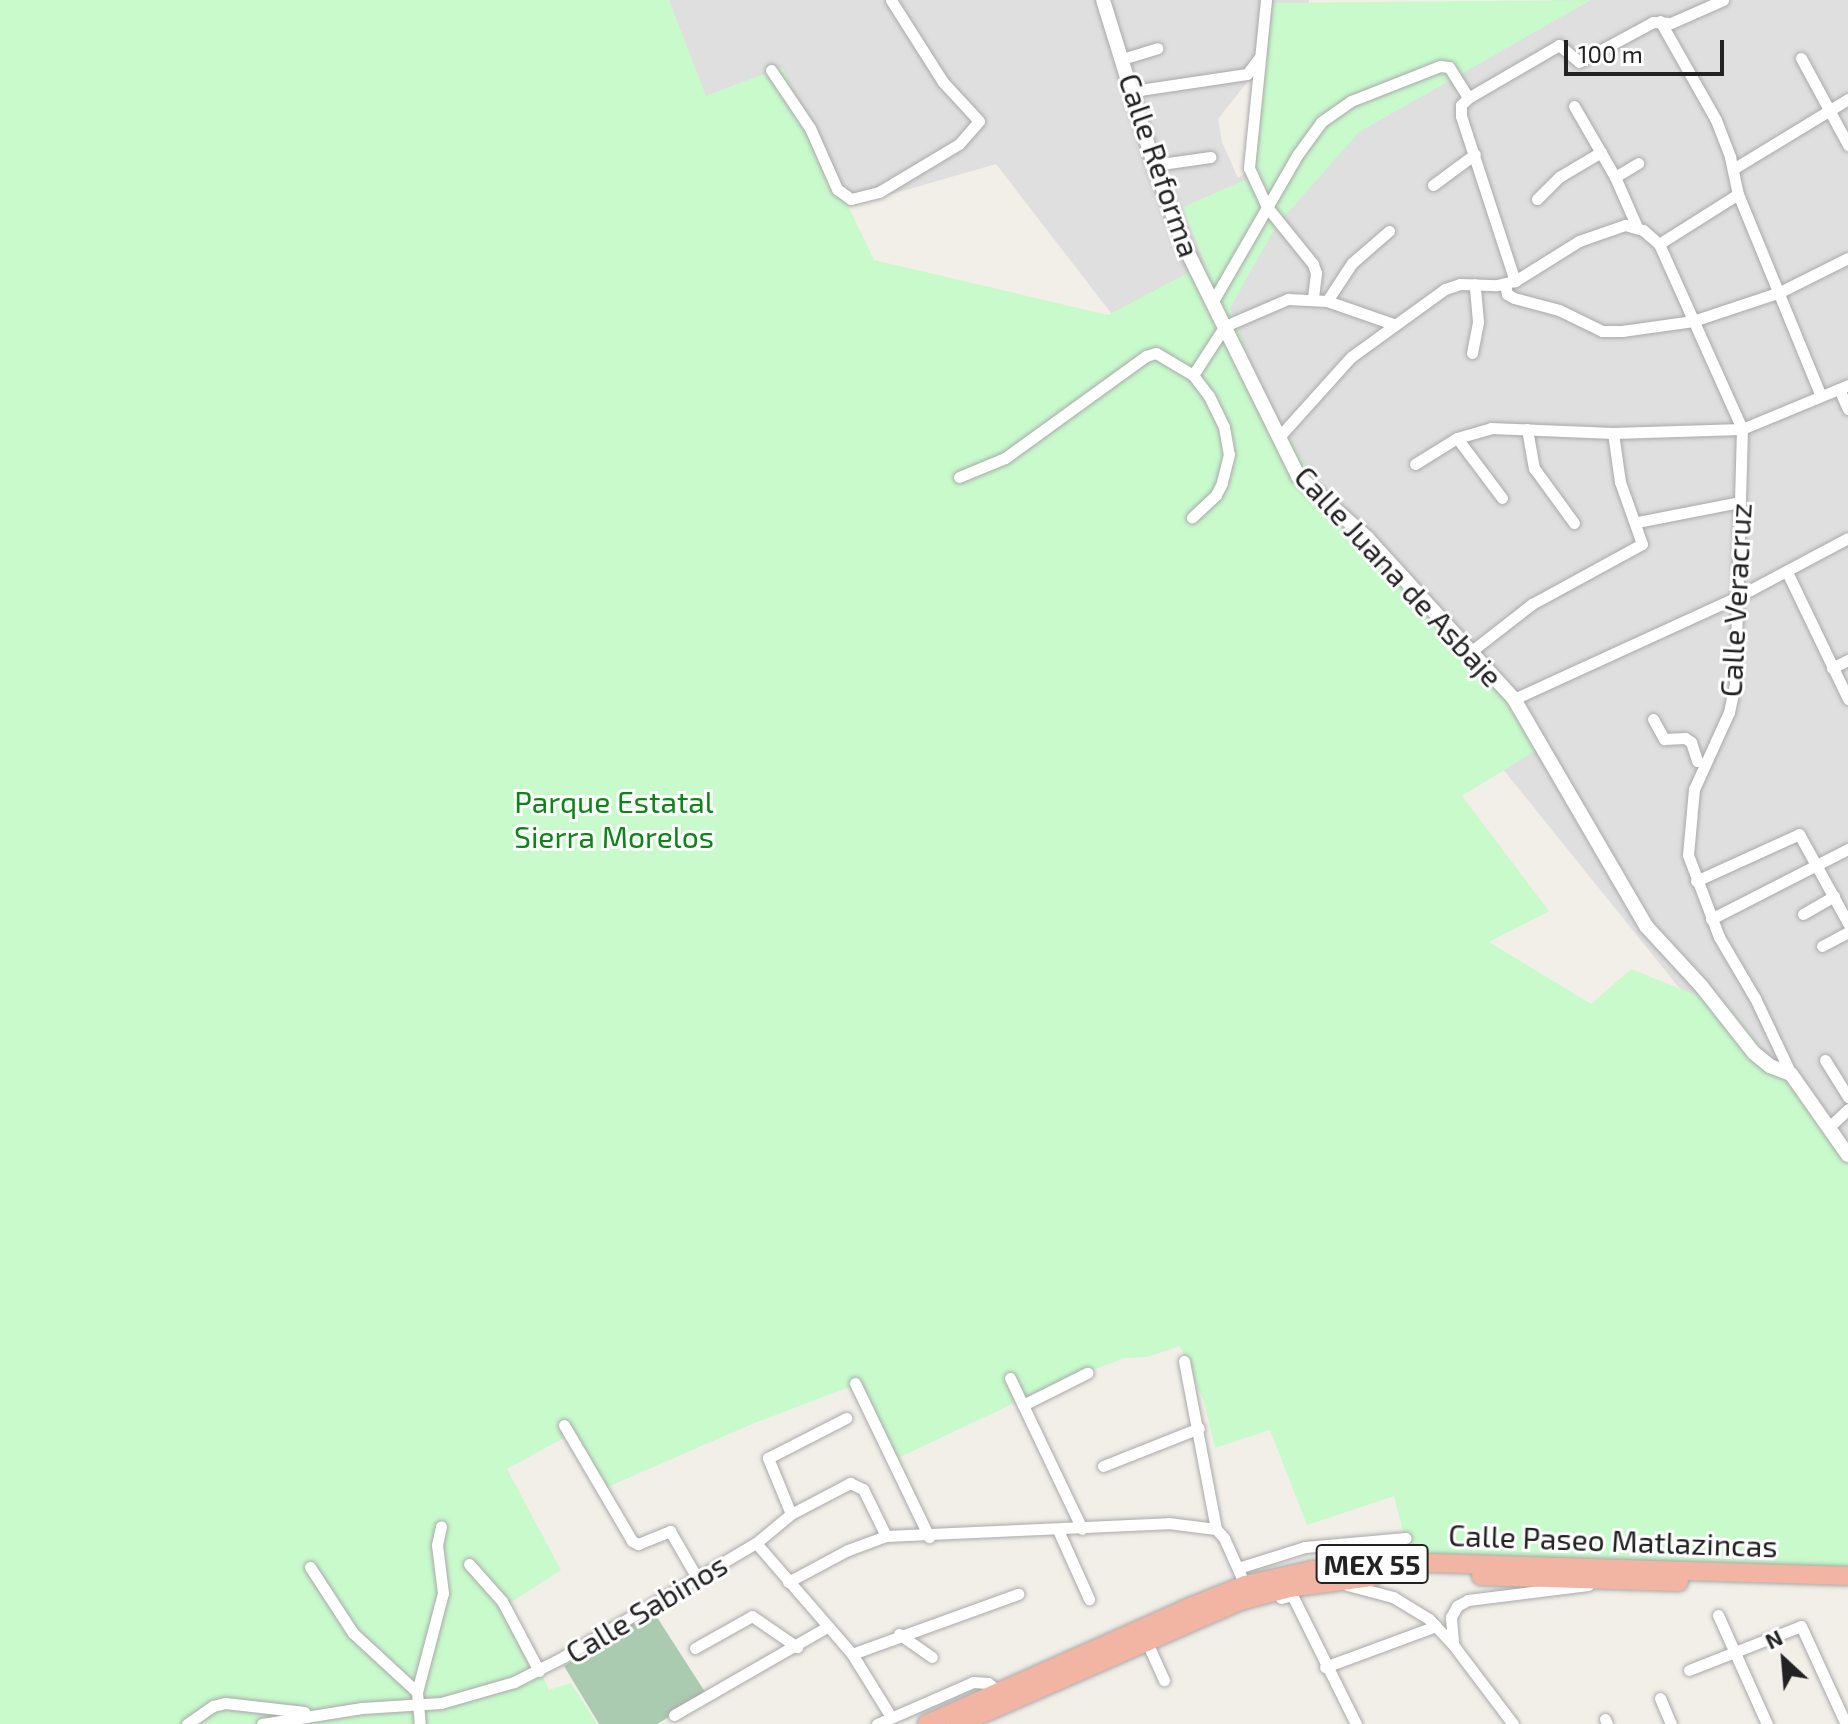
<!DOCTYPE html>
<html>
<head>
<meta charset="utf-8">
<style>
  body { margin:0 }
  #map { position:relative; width:1848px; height:1724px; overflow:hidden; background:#f2efe9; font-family:"Exo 2",sans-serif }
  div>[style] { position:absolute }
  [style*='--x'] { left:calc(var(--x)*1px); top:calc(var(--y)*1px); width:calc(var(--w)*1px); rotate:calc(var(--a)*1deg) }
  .residential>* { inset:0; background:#e0dfdf }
  .cemetery>* { inset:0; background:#aacbaf }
  .park>* { inset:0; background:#c8facc }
  .roads { filter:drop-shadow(0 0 2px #a9a9a9) drop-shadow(0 0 2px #a9a9a9) }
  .minor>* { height:11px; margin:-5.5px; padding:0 5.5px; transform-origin:5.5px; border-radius:5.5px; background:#fff }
  .tertiary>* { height:14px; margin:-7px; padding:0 7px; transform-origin:7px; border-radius:7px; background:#fff }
  .trunk>* { height:18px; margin:-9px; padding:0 9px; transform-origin:9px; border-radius:9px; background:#f2b4a3 }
  span { translate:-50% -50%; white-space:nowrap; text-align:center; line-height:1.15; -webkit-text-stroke:6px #fff; paint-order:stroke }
  .shield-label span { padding:2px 6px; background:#fff; border:2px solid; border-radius:6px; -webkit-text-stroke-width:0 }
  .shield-label { font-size:28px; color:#222; font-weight:700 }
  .street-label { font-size:30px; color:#222 }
  .park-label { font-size:30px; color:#0c8416 }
  .north { position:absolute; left:1744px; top:1620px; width:80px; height:80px; -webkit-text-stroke:6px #fff; paint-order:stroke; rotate:334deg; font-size:22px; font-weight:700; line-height:32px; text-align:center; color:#222 }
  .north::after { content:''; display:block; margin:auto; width:28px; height:36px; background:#222; clip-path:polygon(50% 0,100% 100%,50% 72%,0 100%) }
  .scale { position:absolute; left:1564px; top:40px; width:160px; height:36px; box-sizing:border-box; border:4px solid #222; border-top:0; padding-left:10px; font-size:24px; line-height:28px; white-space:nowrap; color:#222; -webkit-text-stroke:6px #fff; paint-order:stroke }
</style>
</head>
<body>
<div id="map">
  <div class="residential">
    <i style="clip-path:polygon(616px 0,1309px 0,1307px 32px,1260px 66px,1218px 119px,1222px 142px,1238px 178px,1394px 66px,1553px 0,1848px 0,1848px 1168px,1759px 1087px,1303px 521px,1128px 335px,996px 164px,819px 215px,611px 11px)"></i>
  </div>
  <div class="cemetery">
    <i style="clip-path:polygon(653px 1611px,707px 1695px,657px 1724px,599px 1724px,564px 1666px)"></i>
  </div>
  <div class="park">
    <i style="clip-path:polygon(0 0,669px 0,706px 96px,782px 67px,874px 260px,1108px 315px,1205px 264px,1183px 207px,1254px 176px,1273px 3px,1591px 0,1359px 132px,1276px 226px,1230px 308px,1258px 382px,1340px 528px,1360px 530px,1491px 680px,1540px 748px,1462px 796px,1549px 911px,1489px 942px,1591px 1004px,1631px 969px,1729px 1008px,1848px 1156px,1848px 1586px,1798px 1580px,1413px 1571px,1394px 1496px,1307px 1525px,1270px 1430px,1215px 1448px,1204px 1402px,1180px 1346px,1147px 1357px,1125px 1358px,1052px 1385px,892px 1461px,857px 1384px,752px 1424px,603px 1489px,571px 1434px,507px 1469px,561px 1570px,510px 1603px,549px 1690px,571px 1683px,597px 1724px,0 1724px)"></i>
  </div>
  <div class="roads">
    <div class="minor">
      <i style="--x:1266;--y:0;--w:169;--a:95.8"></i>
      <i style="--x:1249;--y:168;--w:43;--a:65.2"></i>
      <i style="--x:1267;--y:207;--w:73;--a:51.1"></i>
      <i style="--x:1313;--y:264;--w:9;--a:72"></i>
      <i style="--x:1316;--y:273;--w:26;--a:97"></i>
      <i style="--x:1660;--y:21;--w:114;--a:60.5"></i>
      <i style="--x:1716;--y:120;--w:40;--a:69"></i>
      <i style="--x:1730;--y:157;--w:38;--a:78"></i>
      <i style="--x:1738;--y:194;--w:218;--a:67.7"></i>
      <i style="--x:1801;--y:58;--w:99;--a:61.6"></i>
      <i style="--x:1122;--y:59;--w:37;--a:-17"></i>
      <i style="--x:771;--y:70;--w:70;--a:56.1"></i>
      <i style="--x:810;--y:128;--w:67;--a:66.1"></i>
      <i style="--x:837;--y:189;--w:17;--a:36"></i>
      <i style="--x:851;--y:199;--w:29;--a:-14"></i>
      <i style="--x:879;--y:192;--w:93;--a:-31"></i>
      <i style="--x:959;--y:144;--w:30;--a:-49"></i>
      <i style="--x:979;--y:121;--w:53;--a:-132.7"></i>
      <i style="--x:943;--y:82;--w:97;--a:-122.4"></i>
      <i style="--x:1133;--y:91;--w:115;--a:-8.5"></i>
      <i style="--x:1247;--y:74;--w:20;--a:-53"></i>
      <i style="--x:1468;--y:98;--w:105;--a:-30.2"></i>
      <i style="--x:1559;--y:45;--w:26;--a:40"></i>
      <i style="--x:1579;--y:62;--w:84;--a:-28.4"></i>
      <i style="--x:1653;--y:22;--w:18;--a:3"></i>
      <i style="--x:1671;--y:23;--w:57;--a:-23.9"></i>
      <i style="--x:1574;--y:106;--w:82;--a:60"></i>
      <i style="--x:1615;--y:177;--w:55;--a:66.3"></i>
      <i style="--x:1154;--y:165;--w:57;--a:-8.1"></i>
      <i style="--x:1733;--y:169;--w:135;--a:-31.3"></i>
      <i style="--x:1615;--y:177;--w:27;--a:-31"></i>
      <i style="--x:1433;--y:185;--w:52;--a:-36.4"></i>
      <i style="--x:1537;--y:199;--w:31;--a:-45"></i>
      <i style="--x:1559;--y:177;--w:49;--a:-30.8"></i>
      <i style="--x:1659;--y:244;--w:93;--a:-32.3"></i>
      <i style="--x:1505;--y:284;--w:10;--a:79"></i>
      <i style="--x:1507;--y:294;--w:8;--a:30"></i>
      <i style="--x:1514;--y:298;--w:47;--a:14.9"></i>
      <i style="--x:1559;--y:310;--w:48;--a:26"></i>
      <i style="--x:1602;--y:331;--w:20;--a:0"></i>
      <i style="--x:1622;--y:331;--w:72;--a:-8"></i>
      <i style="--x:1693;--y:321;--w:92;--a:-18.4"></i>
      <i style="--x:1780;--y:292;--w:76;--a:-26.6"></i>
      <i style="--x:1213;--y:301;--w:170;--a:-60"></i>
      <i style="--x:1298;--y:154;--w:39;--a:-54"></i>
      <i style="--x:1321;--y:122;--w:37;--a:-35"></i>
      <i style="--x:1351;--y:101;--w:96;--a:-21.5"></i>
      <i style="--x:1440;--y:66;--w:9;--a:6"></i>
      <i style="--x:1449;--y:67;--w:36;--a:58"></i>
      <i style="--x:1468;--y:98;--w:10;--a:135"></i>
      <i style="--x:1461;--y:105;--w:11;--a:90"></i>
      <i style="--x:1461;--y:116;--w:174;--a:71.9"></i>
      <i style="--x:1327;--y:301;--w:45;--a:-56.7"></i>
      <i style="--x:1352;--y:263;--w:49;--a:-40.9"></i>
      <i style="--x:1472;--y:353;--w:32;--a:-79"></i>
      <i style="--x:1478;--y:322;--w:38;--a:-95"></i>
      <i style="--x:1193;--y:375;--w:59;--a:-56.9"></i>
      <i style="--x:1225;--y:326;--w:69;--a:-23.2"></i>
      <i style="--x:1288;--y:299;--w:39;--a:3"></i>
      <i style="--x:1327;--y:301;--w:70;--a:19.2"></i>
      <i style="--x:1839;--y:389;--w:22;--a:66"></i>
      <i style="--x:1527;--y:429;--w:40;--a:80"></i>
      <i style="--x:1534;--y:468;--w:68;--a:54"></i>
      <i style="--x:1278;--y:438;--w:109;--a:-48"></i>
      <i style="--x:1351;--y:357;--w:116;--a:-35.9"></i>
      <i style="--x:1445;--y:289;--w:16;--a:-18"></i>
      <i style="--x:1460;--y:284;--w:37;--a:2"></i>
      <i style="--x:1497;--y:285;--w:18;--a:-13"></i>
      <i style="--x:1515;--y:281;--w:75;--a:-32"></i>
      <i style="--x:1579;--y:241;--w:49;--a:-19.2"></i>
      <i style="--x:1625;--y:225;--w:19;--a:16"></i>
      <i style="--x:1643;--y:230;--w:21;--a:41"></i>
      <i style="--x:1659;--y:244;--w:203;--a:65.8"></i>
      <i style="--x:1742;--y:429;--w:255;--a:91.6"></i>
      <i style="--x:1735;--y:684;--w:29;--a:102"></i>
      <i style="--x:1729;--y:712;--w:85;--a:114.4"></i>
      <i style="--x:1694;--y:789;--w:66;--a:95.2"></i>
      <i style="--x:1688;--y:855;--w:88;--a:69.3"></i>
      <i style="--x:1719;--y:937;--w:71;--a:59.5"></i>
      <i style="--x:1755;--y:998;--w:84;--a:64.7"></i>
      <i style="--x:1457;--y:438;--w:75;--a:53.1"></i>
      <i style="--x:1415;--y:464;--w:49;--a:-31.8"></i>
      <i style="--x:1457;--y:438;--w:35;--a:-16"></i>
      <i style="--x:1491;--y:428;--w:122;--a:2.3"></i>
      <i style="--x:1613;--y:433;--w:129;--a:-1.8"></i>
      <i style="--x:1742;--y:429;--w:115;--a:-22.5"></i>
      <i style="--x:959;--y:477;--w:50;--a:-22.4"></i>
      <i style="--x:1005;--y:458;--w:174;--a:-35.9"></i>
      <i style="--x:1146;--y:356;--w:10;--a:-17"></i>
      <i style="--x:1156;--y:353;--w:43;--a:30.7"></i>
      <i style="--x:1193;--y:375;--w:26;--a:53"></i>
      <i style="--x:1209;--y:396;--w:34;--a:64"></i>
      <i style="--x:1224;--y:427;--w:27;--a:80"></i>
      <i style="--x:1229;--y:454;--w:30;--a:104"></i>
      <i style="--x:1222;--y:483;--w:13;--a:117"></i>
      <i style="--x:1216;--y:495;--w:33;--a:137"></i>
      <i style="--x:1637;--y:522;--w:105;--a:-11"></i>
      <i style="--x:1787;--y:572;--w:141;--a:64.3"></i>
      <i style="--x:1469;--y:653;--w:80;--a:-37.9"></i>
      <i style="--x:1532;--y:604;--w:125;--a:-28.6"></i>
      <i style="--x:1642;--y:544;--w:66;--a:-109.5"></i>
      <i style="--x:1620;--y:482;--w:49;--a:-98.1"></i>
      <i style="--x:1832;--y:668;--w:18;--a:-27"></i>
      <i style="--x:1514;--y:699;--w:247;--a:-24.6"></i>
      <i style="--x:1739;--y:596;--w:123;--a:-28"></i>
      <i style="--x:1653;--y:719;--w:23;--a:61"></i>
      <i style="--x:1664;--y:739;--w:21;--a:-3"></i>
      <i style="--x:1685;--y:738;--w:7;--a:34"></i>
      <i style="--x:1691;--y:742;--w:20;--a:72"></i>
      <i style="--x:1696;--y:881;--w:113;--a:-24.5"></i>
      <i style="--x:1799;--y:834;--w:102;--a:61.2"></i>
      <i style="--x:1803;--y:914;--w:36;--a:-30"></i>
      <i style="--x:1711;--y:919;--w:154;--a:-27.1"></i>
      <i style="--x:1822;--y:946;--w:30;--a:-28"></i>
      <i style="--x:1825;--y:1060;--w:44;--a:58.1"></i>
      <i style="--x:1829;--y:1127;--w:26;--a:-43"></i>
      <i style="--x:1184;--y:1361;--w:171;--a:79.2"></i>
      <i style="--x:1010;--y:1378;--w:167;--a:64.5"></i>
      <i style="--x:855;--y:1383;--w:171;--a:64.3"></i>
      <i style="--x:1023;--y:1405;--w:72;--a:-26.6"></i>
      <i style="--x:564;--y:1425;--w:134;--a:59.6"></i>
      <i style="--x:632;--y:1541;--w:7;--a:27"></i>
      <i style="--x:638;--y:1544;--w:35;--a:-22"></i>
      <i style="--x:670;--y:1531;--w:52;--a:60"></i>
      <i style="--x:1103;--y:1466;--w:103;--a:-21.6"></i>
      <i style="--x:791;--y:1514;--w:61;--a:-112.3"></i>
      <i style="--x:768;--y:1458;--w:88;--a:-27.1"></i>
      <i style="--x:1058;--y:1530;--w:76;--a:65.8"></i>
      <i style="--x:756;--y:1543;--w:147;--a:49.1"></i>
      <i style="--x:852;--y:1654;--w:74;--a:58.2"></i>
      <i style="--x:469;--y:1564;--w:50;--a:48.3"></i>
      <i style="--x:502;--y:1601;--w:79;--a:62.1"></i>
      <i style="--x:310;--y:1567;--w:79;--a:56.9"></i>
      <i style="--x:353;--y:1633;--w:87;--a:42.7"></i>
      <i style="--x:417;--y:1692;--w:32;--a:85"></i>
      <i style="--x:1238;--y:1568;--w:70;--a:-17.4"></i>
      <i style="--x:1305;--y:1547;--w:101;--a:-5.1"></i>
      <i style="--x:788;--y:1582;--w:68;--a:-28.1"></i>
      <i style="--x:848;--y:1550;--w:40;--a:-20.2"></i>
      <i style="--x:886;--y:1536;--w:282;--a:-2.6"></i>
      <i style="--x:1168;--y:1523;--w:48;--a:7.1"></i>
      <i style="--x:1216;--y:1529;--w:12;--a:48"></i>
      <i style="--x:1224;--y:1538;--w:51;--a:65.9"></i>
      <i style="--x:1347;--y:1585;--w:48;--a:14.6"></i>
      <i style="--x:1393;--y:1597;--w:42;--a:31.4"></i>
      <i style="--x:1429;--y:1619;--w:37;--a:47"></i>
      <i style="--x:1454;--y:1646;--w:98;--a:52.9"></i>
      <i style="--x:1281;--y:1598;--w:11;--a:-15"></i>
      <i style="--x:1292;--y:1595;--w:144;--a:63.6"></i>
      <i style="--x:1718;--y:1615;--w:120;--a:65.8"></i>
      <i style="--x:899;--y:1634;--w:40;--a:34.9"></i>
      <i style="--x:1146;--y:1640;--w:44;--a:65.8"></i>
      <i style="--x:1453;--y:1641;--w:24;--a:-95"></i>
      <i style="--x:1451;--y:1617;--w:13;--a:-61"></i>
      <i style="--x:1457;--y:1606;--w:13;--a:-29"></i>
      <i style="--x:1468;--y:1600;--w:121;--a:-7.1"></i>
      <i style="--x:695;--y:1648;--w:65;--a:-29.3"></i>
      <i style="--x:752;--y:1616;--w:55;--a:34.6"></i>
      <i style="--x:852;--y:1654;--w:177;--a:-19.9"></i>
      <i style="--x:1325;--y:1667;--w:118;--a:-20.3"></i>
      <i style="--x:1689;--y:1670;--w:120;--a:-21.4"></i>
      <i style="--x:1801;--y:1626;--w:103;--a:65.4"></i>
      <i style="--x:417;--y:1692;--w:102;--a:-75.3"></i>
      <i style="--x:443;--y:1593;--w:48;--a:-97.1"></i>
      <i style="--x:437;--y:1545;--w:19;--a:-78"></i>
      <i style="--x:1660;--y:1698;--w:28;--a:67"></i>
      <i style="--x:674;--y:1715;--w:177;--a:-29.9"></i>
      <i style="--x:1605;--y:1719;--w:5;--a:68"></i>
      <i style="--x:187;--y:1724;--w:32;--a:-35"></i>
      <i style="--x:213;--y:1706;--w:12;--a:-14"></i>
      <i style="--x:225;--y:1703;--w:80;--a:6.5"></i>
      <i style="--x:262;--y:1724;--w:101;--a:-9.1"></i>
      <i style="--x:362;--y:1708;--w:79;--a:-3.6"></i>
      <i style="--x:441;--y:1703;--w:76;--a:-16"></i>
      <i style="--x:514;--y:1682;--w:55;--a:-27"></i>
      <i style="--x:563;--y:1657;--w:224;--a:-30.6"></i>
      <i style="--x:756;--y:1543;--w:45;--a:-39.6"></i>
      <i style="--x:791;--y:1514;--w:67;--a:-27.7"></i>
      <i style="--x:850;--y:1483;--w:14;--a:25"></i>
      <i style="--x:863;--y:1489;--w:52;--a:63.9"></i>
      <i style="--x:877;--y:1724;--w:105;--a:-23.6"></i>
      <i style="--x:973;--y:1682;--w:15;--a:4"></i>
      <i style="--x:988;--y:1683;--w:14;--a:39"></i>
    </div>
    <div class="tertiary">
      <i style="--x:1103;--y:0;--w:173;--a:72.8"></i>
      <i style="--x:1154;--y:165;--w:88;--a:69.3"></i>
      <i style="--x:1185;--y:247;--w:255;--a:63.7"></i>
      <i style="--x:1298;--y:476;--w:93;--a:41.9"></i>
      <i style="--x:1367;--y:538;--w:218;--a:47.6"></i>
      <i style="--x:1514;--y:699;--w:263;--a:59.8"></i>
      <i style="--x:1646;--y:926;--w:83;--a:47.4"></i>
      <i style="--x:1702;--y:987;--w:84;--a:51.8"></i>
      <i style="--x:1754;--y:1053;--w:21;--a:39"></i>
      <i style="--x:1770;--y:1066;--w:22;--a:21"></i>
      <i style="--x:1791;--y:1074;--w:99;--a:54.9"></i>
    </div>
    <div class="trunk">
      <i style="--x:1481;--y:1576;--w:198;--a:1.7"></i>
      <i style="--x:927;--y:1724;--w:290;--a:-24"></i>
      <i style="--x:1192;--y:1606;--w:57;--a:-21.6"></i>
      <i style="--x:1245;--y:1585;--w:69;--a:-12.6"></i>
      <i style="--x:1312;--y:1570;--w:121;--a:-3.3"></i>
      <i style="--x:1433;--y:1563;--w:415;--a:1.8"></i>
      <i style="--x:959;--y:1724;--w:307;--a:-23.6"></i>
      <i style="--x:1240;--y:1601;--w:52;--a:-14.6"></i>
      <i style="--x:1290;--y:1588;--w:83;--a:-7.6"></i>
    </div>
  </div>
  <div class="shield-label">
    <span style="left:1372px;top:1564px">MEX 55</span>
  </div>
  <div class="street-label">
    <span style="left:1160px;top:165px;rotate:71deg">Calle Reforma</span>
    <span style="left:1399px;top:576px;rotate:47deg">Calle Juana de Asbaje</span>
    <span style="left:1735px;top:600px;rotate:-87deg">Calle Veracruz</span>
    <span style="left:1613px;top:1540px;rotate:2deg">Calle Paseo Matlazincas</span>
    <span style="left:646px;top:1608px;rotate:-31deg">Calle Sabinos</span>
  </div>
  <div class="park-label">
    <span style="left:614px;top:818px">Parque Estatal<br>Sierra Morelos</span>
  </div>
  <div class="north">N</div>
  <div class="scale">100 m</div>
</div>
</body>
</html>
